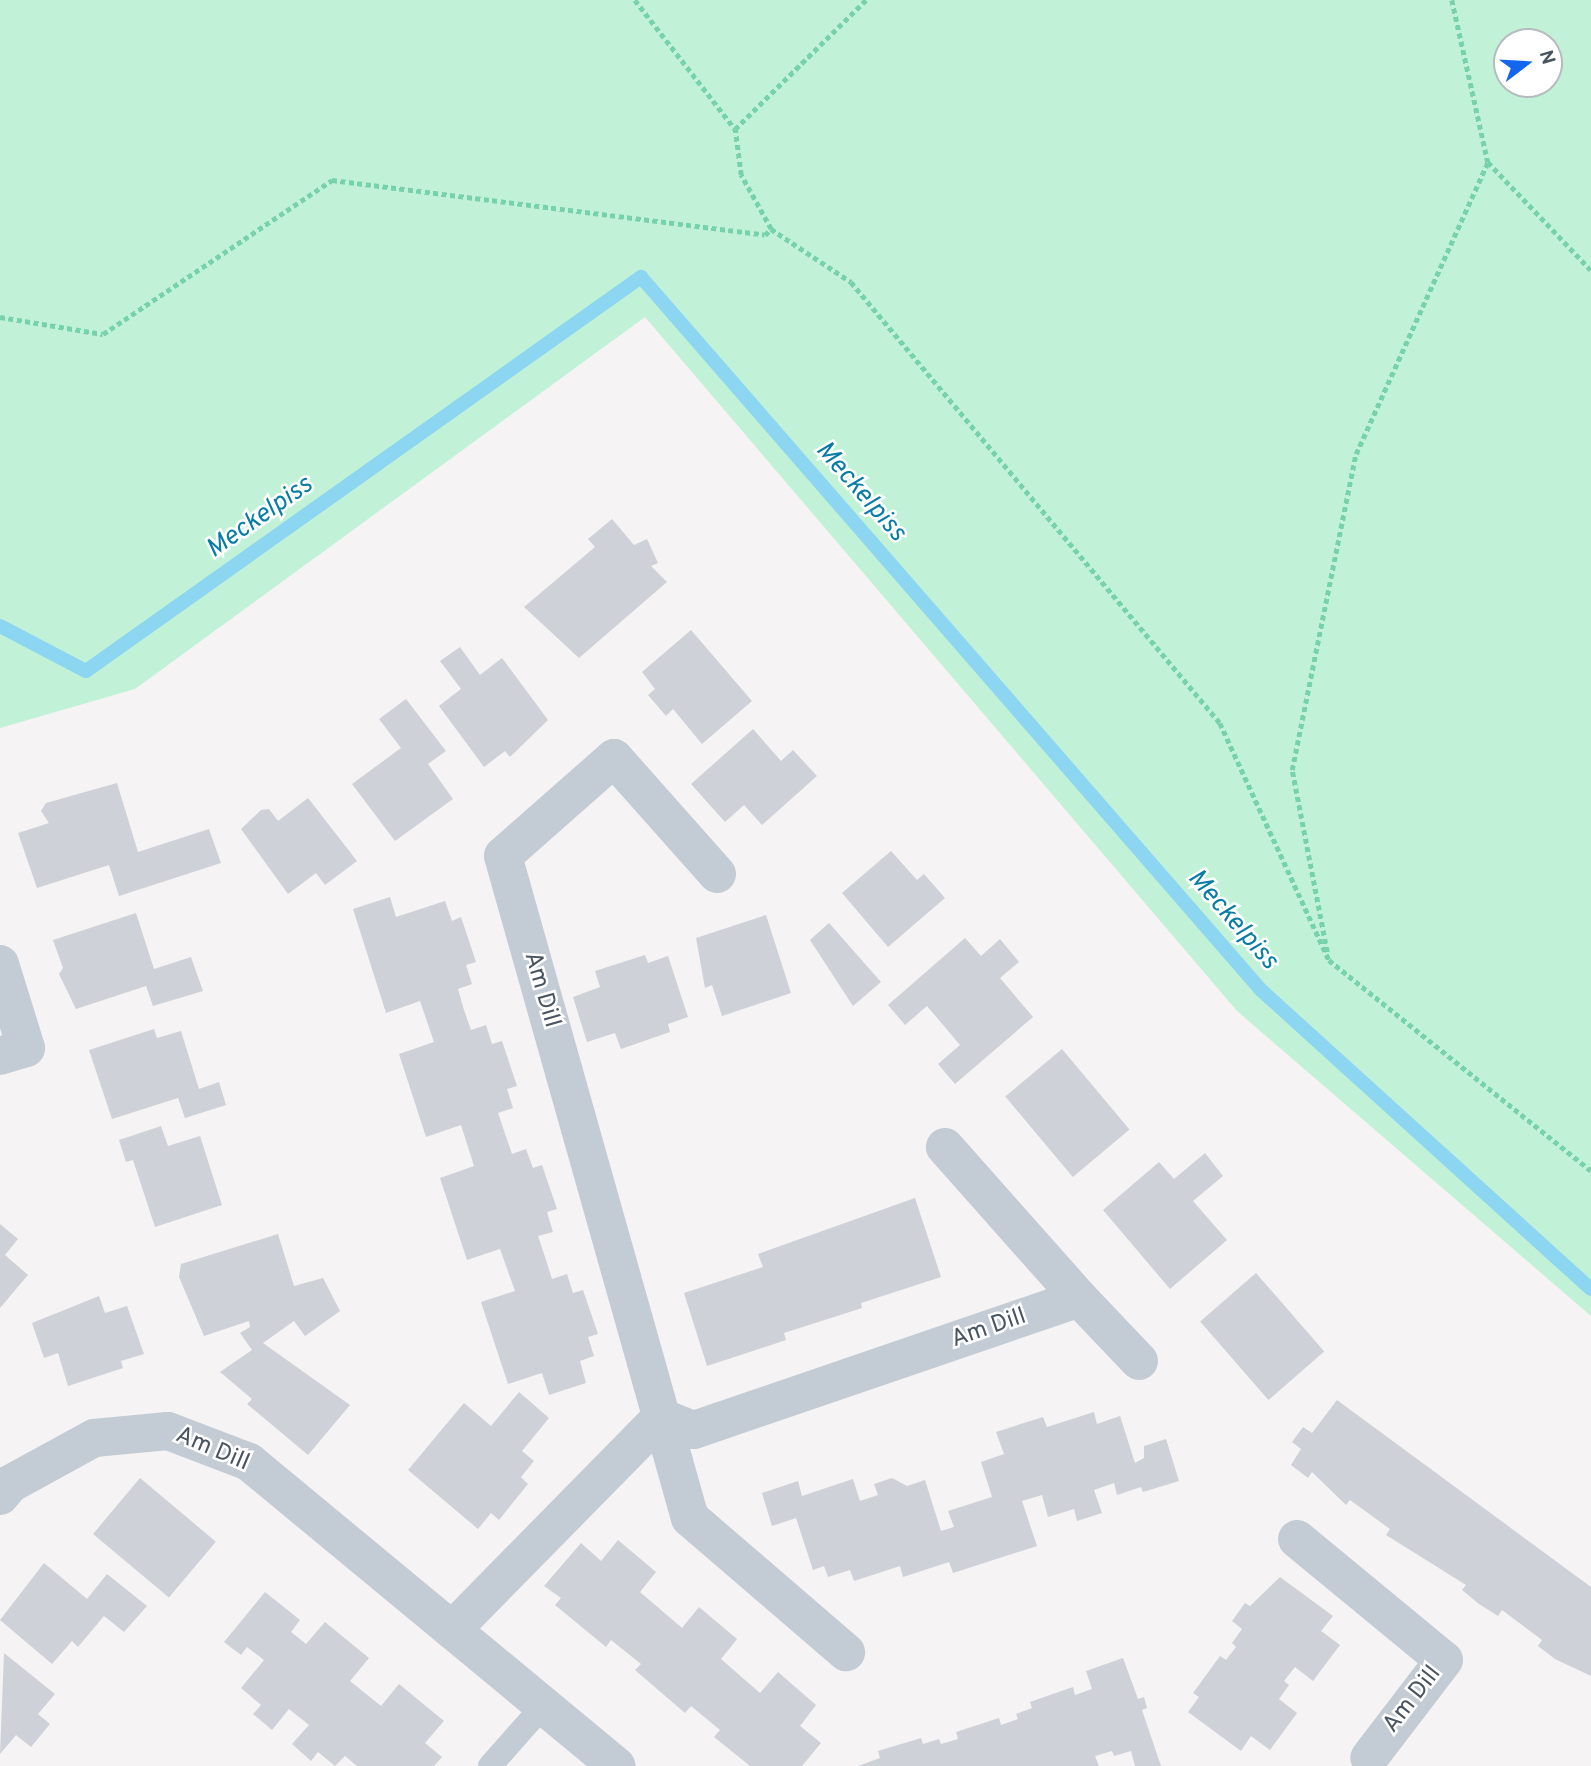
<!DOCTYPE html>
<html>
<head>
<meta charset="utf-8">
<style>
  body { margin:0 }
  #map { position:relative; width:1591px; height:1766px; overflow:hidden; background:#f5f3f3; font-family:Overpass,sans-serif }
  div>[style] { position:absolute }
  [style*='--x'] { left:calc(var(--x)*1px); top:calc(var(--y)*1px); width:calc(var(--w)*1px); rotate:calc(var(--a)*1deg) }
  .green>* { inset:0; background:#c1f2d7 }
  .stream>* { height:14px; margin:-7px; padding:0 7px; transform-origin:7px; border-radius:7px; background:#8dd6f1 }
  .building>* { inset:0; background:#ced1d7; transform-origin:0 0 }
  .path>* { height:4.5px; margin-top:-2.25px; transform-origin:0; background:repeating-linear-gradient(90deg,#77d2ab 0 5px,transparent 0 8.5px) }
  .service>* { height:24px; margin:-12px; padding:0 12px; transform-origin:12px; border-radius:12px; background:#c3ccd4 }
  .minor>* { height:38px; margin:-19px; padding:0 19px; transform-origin:19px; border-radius:19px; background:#c3ccd4 }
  span { translate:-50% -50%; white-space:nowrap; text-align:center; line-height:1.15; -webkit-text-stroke:5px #fff; paint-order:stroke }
  .street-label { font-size:24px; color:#495461 }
  .water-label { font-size:26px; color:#077ca6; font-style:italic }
  .north { position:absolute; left:1493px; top:28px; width:70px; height:70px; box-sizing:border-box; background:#fff; border:2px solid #b6bbc0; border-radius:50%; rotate:73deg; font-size:19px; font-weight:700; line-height:28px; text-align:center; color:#495461 }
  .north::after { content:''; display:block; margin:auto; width:24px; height:32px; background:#1366ee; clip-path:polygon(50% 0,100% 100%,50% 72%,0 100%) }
</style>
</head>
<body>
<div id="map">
  <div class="green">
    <i style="clip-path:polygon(evenodd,0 0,1591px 0,1591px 1316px,1237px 1011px,645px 317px,135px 689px,0 728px,0 0,1507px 42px,1549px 42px,1549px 84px,1507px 84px,1507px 42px)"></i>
  </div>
  <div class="stream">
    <i style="--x:0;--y:626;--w:97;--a:27.6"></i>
    <i style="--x:86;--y:671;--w:681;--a:-35.37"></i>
    <i style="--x:641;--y:277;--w:945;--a:48.99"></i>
    <i style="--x:1261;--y:990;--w:445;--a:42.2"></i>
  </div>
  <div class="building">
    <i style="clip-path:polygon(612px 519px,634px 545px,647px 539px,658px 563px,651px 566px,667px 582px,579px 658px,524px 607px,595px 547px,588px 539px)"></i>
    <i style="clip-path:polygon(691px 630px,752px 701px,702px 744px,673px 709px,666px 716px,648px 695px,655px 689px,642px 672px)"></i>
    <i style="clip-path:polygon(460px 647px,480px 675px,502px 658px,548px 720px,510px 757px,505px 751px,484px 767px,439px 706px,461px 689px,440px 661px)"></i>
    <i style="clip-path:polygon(406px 699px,446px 751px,428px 764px,453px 799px,395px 841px,352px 784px,401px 748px,379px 719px)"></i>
    <i style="clip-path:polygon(753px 729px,781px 761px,793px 750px,817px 776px,762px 825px,744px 805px,725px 822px,691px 784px)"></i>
    <i style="clip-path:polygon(117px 783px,138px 852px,209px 829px,221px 863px,119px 896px,109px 865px,37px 888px,18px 833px,49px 823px,41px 811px,46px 803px)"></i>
    <i style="clip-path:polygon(308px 798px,357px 861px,325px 885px,316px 873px,288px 894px,241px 829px,261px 810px,269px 809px,278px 821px)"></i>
    <i style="clip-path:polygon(891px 851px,917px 880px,924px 874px,945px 898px,888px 947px,842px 893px)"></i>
    <i style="clip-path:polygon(390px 897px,396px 917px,445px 901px,452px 921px,461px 917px,476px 962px,466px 965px,472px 984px,458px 989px,464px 1010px,471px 1030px,486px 1025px,492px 1044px,502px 1041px,517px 1086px,507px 1089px,513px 1108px,498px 1113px,512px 1154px,526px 1149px,533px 1168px,542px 1165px,557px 1209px,547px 1212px,553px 1232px,538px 1236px,545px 1257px,552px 1279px,567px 1274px,573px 1293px,583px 1290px,598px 1334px,588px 1337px,594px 1356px,580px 1361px,586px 1383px,549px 1395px,542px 1373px,508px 1384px,481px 1302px,515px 1291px,500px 1249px,467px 1260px,440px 1178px,474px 1166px,461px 1125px,426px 1137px,399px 1054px,434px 1042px,420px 1001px,386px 1013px,353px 909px)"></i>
    <i style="clip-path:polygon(136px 913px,154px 969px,191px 957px,203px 991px,153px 1006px,146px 986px,76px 1009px,59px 974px,63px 968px,53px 940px)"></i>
    <i style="clip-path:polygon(766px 915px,791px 993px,722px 1016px,712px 985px,705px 988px,696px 938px)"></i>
    <i style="clip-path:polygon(829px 923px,881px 982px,853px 1006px,810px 940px)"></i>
    <i style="clip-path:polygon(965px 938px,981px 956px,1000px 939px,1019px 962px,1000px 978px,1033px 1017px,955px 1084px,938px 1064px,960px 1045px,944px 1026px,927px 1006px,905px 1025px,888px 1005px)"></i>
    <i style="clip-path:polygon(645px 955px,648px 963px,668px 956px,688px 1017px,668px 1024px,670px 1032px,621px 1049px,615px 1033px,587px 1042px,573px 997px,600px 987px,595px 971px)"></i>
    <i style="clip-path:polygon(154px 1029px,157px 1038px,181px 1031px,199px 1089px,219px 1082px,226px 1105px,185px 1118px,178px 1098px,112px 1119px,89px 1050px)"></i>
    <i style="left:1062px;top:1049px;width:105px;height:74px;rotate:50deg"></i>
    <i style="clip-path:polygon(161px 1126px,168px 1146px,200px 1136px,222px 1205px,155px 1227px,133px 1160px,126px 1162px,119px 1140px)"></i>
    <i style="clip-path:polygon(1205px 1153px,1223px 1176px,1193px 1201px,1227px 1240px,1170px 1289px,1103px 1210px,1159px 1162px,1174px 1179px)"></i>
    <i style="clip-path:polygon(915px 1198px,941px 1277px,861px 1303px,862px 1308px,784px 1333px,786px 1340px,707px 1366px,684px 1293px,763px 1267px,758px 1254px)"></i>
    <i style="clip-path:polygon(0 1224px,18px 1239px,5px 1255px,28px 1275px,0 1308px)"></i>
    <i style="clip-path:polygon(278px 1234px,294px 1286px,323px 1278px,340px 1311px,305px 1336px,294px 1321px,263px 1343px,350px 1405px,308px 1455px,247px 1404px,252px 1399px,220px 1372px,252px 1350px,240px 1333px,250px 1327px,249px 1321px,204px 1336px,179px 1277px,181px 1264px)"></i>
    <i style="left:1256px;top:1273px;width:104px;height:74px;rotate:49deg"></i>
    <i style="clip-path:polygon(99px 1296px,105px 1313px,127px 1306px,144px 1354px,121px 1361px,123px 1368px,68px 1386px,58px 1353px,44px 1358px,32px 1323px)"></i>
    <i style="clip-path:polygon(519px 1392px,549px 1418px,522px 1451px,534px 1461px,521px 1477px,528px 1484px,499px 1520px,491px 1513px,478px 1529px,408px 1470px,464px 1403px,491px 1426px)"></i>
    <i style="clip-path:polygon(1337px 1400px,1591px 1587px,1591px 1676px,1555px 1659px,1538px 1646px,1542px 1640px,1502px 1610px,1498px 1616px,1479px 1604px,1462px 1590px,1466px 1585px,1386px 1535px,1390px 1529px,1350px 1500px,1346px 1505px,1312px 1472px,1308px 1478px,1291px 1465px,1301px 1449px,1292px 1442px,1303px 1427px,1312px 1433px)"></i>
    <i style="clip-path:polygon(1094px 1412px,1097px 1424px,1120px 1416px,1135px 1463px,1144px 1458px,1144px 1446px,1166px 1439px,1179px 1481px,1143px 1492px,1141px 1487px,1117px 1495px,1114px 1483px,1094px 1490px,1102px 1513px,1077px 1521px,1074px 1509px,1048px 1517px,1042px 1495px,1022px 1501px,1037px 1546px,953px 1573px,949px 1562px,903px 1577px,900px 1566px,854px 1581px,850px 1570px,828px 1577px,824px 1566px,813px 1570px,796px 1518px,772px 1526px,762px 1493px,798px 1481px,802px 1496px,853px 1479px,860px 1501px,878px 1495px,874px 1484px,892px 1478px,907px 1486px,925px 1480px,941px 1531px,954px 1527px,948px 1511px,992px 1497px,981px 1462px,1004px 1454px,996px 1432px,1043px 1417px,1047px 1427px)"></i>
    <i style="left:140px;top:1478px;width:99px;height:73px;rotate:40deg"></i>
    <i style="clip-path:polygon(618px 1540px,656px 1572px,640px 1592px,682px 1628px,699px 1607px,737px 1639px,721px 1659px,760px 1693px,778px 1672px,816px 1705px,800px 1726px,821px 1743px,802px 1766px,750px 1766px,714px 1737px,720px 1730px,691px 1706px,685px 1713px,635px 1670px,641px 1664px,611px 1640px,606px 1647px,555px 1605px,561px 1598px,544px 1586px,581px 1543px,601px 1561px)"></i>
    <i style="clip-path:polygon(44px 1563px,87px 1599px,107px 1574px,147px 1606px,124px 1632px,104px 1616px,78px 1647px,72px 1641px,52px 1664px,0 1620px)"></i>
    <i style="clip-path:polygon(1280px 1577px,1333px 1616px,1321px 1631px,1340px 1645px,1313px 1681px,1295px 1667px,1284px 1681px,1289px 1685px,1279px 1699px,1297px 1713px,1270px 1750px,1251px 1736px,1241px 1751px,1188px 1712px,1199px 1697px,1193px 1693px,1220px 1656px,1226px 1660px,1236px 1647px,1232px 1643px,1242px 1629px,1232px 1621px,1245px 1603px,1250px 1606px)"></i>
    <i style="clip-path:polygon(265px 1592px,300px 1620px,291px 1632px,306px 1644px,325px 1622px,369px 1658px,350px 1681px,381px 1706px,399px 1684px,444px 1721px,425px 1743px,442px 1757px,434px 1766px,357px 1766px,345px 1756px,335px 1766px,318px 1752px,311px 1761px,292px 1744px,309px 1725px,289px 1709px,272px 1730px,253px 1714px,261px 1705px,241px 1688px,264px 1660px,247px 1647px,241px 1655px,224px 1642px)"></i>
    <i style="clip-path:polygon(4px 1653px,55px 1694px,38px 1714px,50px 1724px,31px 1747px,16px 1735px,0 1754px)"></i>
    <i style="clip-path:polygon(1123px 1658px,1138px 1699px,1144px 1697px,1147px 1708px,1142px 1710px,1161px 1766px,1135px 1766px,1131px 1751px,1114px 1756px,1112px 1751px,1095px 1756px,1099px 1766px,858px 1766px,880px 1758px,878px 1751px,921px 1738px,923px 1744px,939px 1739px,941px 1744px,958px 1739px,956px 1732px,999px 1718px,1001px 1725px,1018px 1719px,1016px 1714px,1032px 1708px,1030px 1702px,1073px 1687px,1075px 1695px,1092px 1689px,1086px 1671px)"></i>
  </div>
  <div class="path">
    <i style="--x:635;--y:0;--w:163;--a:52.2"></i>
    <i style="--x:1452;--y:0;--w:166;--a:77.5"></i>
    <i style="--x:1488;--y:162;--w:149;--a:46.4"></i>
    <i style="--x:771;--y:229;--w:62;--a:-119.1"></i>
    <i style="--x:741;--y:175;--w:46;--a:-97.4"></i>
    <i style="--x:735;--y:129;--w:184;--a:-44.6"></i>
    <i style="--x:0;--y:317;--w:104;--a:9.4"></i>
    <i style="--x:103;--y:334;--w:276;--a:-33.9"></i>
    <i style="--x:332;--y:180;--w:436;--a:7.2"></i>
    <i style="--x:765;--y:235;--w:8;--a:-45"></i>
    <i style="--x:771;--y:229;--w:96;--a:33.5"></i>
    <i style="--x:851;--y:282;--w:575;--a:50.08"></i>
    <i style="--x:1220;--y:723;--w:261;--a:65.3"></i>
    <i style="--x:1329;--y:960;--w:336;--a:38.8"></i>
    <i style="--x:1327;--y:952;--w:185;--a:-100.9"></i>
    <i style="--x:1292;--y:770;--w:322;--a:-78.6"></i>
    <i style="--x:1356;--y:454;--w:320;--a:-65.7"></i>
  </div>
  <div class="service">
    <i style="--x:490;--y:1766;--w:81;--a:-48.5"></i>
  </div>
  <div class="minor">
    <i style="--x:717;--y:874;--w:155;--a:-131.6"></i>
    <i style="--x:614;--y:758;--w:148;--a:138.6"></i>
    <i style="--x:503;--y:856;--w:688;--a:74.23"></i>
    <i style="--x:690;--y:1518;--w:206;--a:40.7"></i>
    <i style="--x:0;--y:964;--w:88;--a:72.8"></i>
    <i style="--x:26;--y:1048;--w:27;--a:163"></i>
    <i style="--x:1079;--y:1298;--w:87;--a:46.4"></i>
    <i style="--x:0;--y:1496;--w:16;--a:-50"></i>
    <i style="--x:10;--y:1484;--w:96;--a:-28.7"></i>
    <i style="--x:94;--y:1438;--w:74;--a:-5.4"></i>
    <i style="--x:168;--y:1431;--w:87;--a:20.9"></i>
    <i style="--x:249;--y:1462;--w:477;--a:39.6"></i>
    <i style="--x:1297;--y:1539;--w:190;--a:39.5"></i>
    <i style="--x:1444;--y:1660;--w:123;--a:127.4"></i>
    <i style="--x:452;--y:1630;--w:298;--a:-45.5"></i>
    <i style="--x:661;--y:1417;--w:35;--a:22"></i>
    <i style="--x:694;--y:1430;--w:407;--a:-18.9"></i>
    <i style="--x:1079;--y:1298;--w:202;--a:-131.6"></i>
  </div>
  <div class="street-label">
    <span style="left:541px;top:990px;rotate:74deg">Am Dill</span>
    <span style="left:989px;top:1329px;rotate:-19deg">Am Dill</span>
    <span style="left:212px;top:1450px;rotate:23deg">Am Dill</span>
    <span style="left:1413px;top:1700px;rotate:-52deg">Am Dill</span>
  </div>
  <div class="water-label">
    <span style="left:860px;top:492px;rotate:49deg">Meckelpiss</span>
    <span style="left:260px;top:518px;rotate:-35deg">Meckelpiss</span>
    <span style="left:1232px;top:920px;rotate:49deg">Meckelpiss</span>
  </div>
  <div class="north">N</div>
</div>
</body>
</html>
